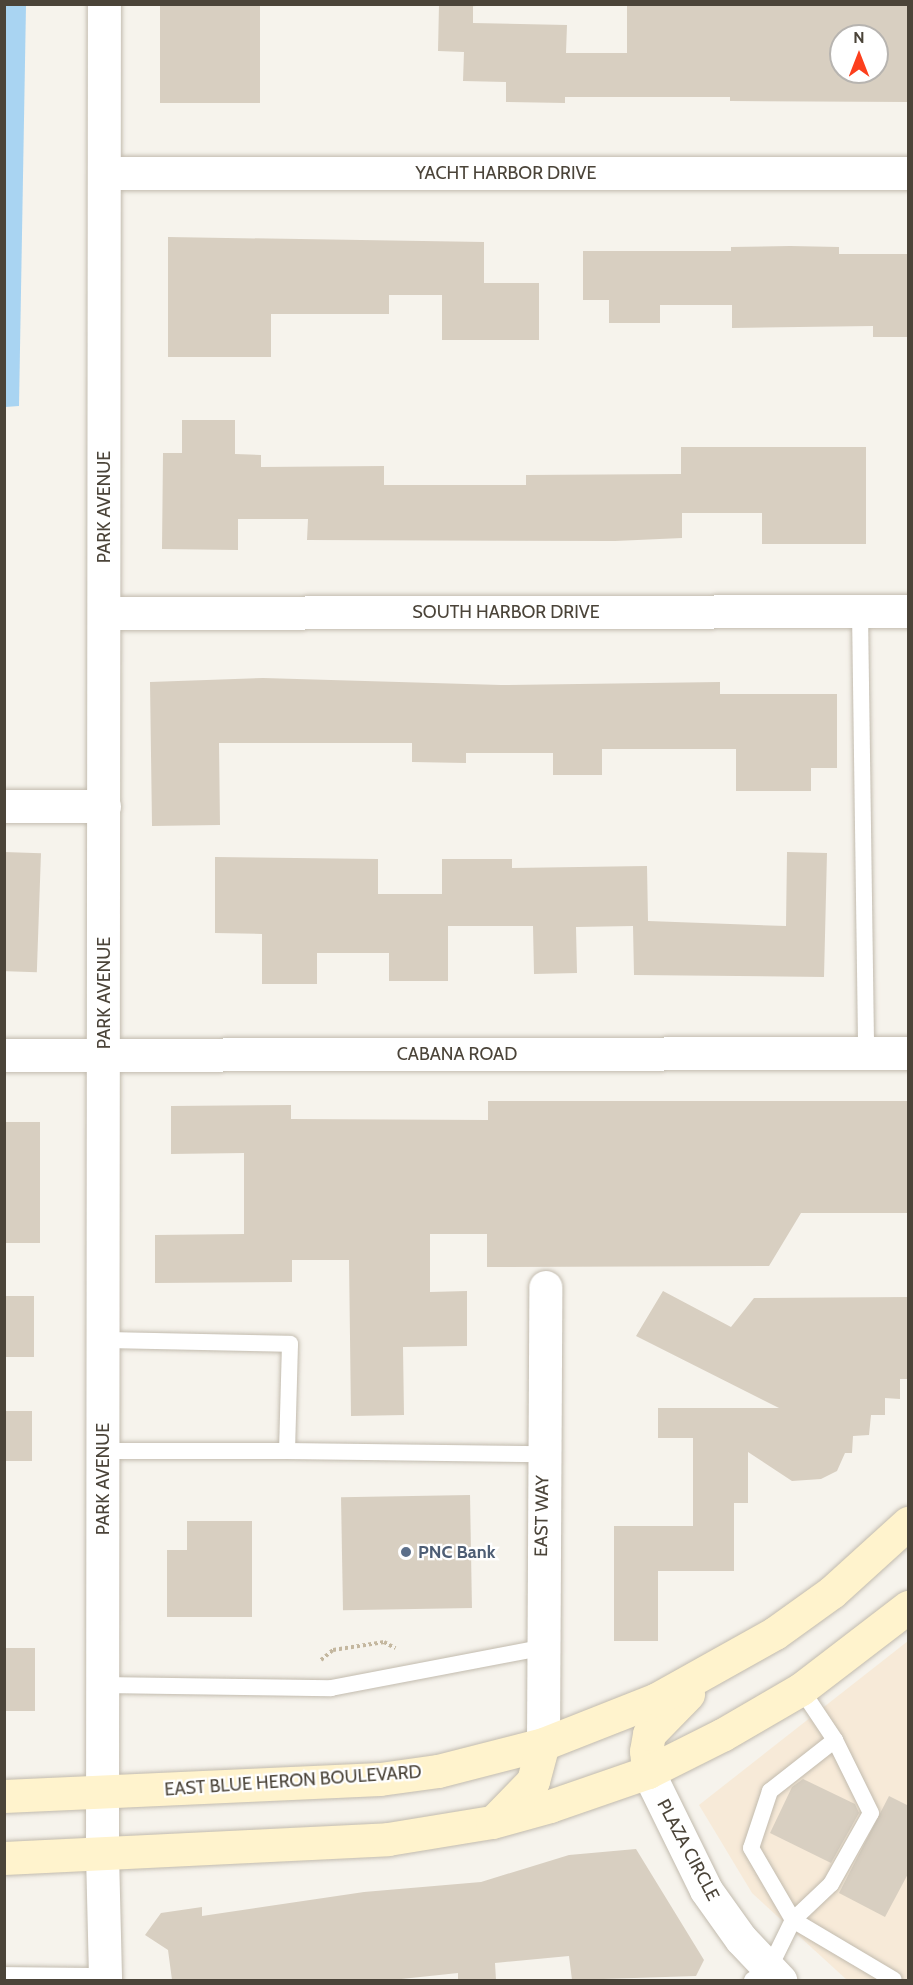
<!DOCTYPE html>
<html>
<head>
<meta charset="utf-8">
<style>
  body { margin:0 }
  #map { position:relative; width:913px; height:1985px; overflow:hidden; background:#f6f3ec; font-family:Cabin,sans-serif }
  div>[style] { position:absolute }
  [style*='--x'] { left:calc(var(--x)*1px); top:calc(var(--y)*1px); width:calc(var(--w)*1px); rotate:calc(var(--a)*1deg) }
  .commercial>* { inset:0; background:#f7ead8 }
  .water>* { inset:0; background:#a9d4f2 }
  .building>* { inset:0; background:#d8cfc1; transform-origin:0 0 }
  .path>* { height:4px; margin-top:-2px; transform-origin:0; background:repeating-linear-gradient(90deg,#c4b79f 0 3px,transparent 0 6px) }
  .roads { filter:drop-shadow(0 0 2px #c2bbae) drop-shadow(0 0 2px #c2bbae) }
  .service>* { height:16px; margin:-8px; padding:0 8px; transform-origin:8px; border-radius:8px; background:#fff }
  .minor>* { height:33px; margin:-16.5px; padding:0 16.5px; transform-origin:16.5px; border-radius:16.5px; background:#fff }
  .tertiary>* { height:33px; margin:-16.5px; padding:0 16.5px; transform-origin:16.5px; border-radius:16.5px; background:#fff }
  .secondary>* { height:33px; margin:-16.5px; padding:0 16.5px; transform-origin:16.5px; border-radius:16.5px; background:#fff3cd }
  .dots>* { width:16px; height:16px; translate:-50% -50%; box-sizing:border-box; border:3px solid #fff; border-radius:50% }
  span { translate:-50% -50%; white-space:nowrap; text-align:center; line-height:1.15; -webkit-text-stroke:4.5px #fff; paint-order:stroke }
  .street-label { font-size:18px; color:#4b4439 }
  .service-label { font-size:18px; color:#4e5e75; font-weight:700 }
  .left { translate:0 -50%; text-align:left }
  .frame { position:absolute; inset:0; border:6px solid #4b4439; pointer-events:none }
  .north { position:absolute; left:829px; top:24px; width:60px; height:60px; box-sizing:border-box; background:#fff; border:2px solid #b7b4b0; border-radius:50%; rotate:0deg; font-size:16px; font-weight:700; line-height:24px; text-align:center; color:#4b4439 }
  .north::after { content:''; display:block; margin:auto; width:21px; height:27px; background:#fc3f1d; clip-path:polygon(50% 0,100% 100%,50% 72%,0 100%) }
</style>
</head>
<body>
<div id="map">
  <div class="commercial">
    <i style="clip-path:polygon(908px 1641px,908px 1980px,847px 1980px,752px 1893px,699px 1805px)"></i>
  </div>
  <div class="water">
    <i style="clip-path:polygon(4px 5px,26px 5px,19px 406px,5px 407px)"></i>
  </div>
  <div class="building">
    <i style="left:160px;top:4px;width:100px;height:99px"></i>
    <i style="clip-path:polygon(evenodd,439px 4px,473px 4px,473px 23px,567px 25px,566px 53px,627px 53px,627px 4px,909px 4px,909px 102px,730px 101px,730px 97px,565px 97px,565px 103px,506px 102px,506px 82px,463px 81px,464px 52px,438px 51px,439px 4px,841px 36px,877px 36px,877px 72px,841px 72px,841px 36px)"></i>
    <i style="clip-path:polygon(168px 237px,484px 242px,484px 283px,539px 283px,539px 340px,442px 340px,442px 295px,389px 295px,389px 314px,271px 314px,271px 357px,168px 357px)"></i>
    <i style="clip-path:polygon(790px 246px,839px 247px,839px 254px,909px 254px,909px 337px,873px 337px,873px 326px,732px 328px,732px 305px,660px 305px,660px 323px,609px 323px,609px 300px,583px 300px,583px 251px,731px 251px,731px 247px)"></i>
    <i style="clip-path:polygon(182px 420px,235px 420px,235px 454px,261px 455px,261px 467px,384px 466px,384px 485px,526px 485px,526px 475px,681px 474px,681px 447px,866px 447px,866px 544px,762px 544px,762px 513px,682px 513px,682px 538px,615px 541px,307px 540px,308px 519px,238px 519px,238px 550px,162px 549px,163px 453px,182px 453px)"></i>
    <i style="clip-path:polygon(263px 678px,501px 685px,720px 682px,720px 694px,837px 694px,837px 768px,811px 768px,811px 791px,736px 791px,736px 749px,602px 749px,602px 775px,553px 775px,553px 753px,466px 753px,466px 763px,412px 762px,412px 743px,219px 743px,220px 825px,152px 826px,150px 682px)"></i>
    <i style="left:4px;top:852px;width:37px;height:119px;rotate:2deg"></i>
    <i style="clip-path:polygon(787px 852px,827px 853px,824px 977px,634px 975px,633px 926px,576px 927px,577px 973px,534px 974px,533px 926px,448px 926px,448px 981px,389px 981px,389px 953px,317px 953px,317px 984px,262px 984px,262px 934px,215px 933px,215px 857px,378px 859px,378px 894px,442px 894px,442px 859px,512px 859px,512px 868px,647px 866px,648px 921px,786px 926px)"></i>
    <i style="clip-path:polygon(488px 1101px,909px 1101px,909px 1213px,801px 1213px,769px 1266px,487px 1267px,487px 1234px,430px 1234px,430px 1292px,467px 1291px,467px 1346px,403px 1347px,404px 1415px,351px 1416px,349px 1260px,292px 1260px,292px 1282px,155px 1283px,155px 1235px,244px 1234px,244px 1153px,171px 1154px,171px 1106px,291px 1105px,291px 1119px,488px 1120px)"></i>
    <i style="left:4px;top:1122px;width:36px;height:121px"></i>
    <i style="clip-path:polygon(663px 1291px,731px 1327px,754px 1298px,909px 1297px,909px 1379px,900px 1379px,900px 1399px,885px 1398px,885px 1415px,871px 1415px,869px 1435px,853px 1436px,852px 1453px,845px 1453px,837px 1471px,821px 1479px,792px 1481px,748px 1452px,748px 1503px,734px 1503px,734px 1571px,658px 1571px,658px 1641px,614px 1641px,614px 1526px,693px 1526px,693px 1438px,658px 1438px,658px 1408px,779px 1408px,636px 1336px)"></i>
    <i style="left:34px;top:1296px;width:61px;height:30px;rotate:90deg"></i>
    <i style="left:4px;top:1411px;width:28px;height:50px"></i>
    <i style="left:470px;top:1495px;width:113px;height:129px;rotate:89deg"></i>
    <i style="clip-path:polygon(187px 1521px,252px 1521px,252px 1617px,167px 1617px,167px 1550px,187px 1550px)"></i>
    <i style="left:4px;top:1648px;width:31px;height:63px"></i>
    <i style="clip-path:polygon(803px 1779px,855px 1804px,859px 1813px,831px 1863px,770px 1833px,792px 1787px)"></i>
    <i style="clip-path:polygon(889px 1796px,909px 1806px,909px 1872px,885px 1917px,839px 1893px)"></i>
    <i style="clip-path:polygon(636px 1849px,704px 1960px,696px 1976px,572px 1980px,569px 1956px,495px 1963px,496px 1980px,458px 1980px,458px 1973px,392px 1980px,172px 1980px,168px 1950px,145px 1935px,161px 1913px,202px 1907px,202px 1916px,364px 1892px,481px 1882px,569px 1855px)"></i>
  </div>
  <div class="path">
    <i style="--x:321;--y:1660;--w:16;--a:-40"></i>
    <i style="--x:333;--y:1650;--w:52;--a:-8.9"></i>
    <i style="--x:384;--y:1642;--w:13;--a:29"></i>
  </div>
  <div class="roads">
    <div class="service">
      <i style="--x:860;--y:612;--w:441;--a:89.2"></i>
      <i style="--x:103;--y:1340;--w:187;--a:1.2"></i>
      <i style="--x:290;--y:1344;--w:107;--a:91.6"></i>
      <i style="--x:287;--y:1451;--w:184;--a:180"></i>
      <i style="--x:287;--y:1451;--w:256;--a:0.7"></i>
      <i style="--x:102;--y:1685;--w:229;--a:0.8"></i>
      <i style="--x:331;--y:1688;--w:214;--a:-10.8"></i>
      <i style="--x:835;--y:1740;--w:83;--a:141.9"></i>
      <i style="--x:770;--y:1791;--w:60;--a:108.4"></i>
      <i style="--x:751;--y:1848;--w:83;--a:59.7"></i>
      <i style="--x:793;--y:1920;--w:117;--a:30.7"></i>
      <i style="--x:4;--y:1975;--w:101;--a:0.6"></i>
      <i style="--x:752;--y:1980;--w:20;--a:-33"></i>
      <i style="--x:769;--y:1969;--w:55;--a:-63.9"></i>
      <i style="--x:793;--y:1920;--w:52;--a:-43.5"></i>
      <i style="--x:831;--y:1884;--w:81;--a:-60.6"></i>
      <i style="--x:871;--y:1813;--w:81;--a:-116.3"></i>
      <i style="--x:835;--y:1740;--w:61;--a:-123.7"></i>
    </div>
    <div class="minor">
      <i style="--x:104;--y:173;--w:804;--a:0"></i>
      <i style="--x:104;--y:613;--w:804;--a:-0.14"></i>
      <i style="--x:4;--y:806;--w:100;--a:0"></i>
      <i style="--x:4;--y:1055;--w:904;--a:-0.13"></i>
      <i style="--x:543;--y:1744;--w:457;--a:-89.7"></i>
      <i style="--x:102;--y:1854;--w:1850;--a:-89.94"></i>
    </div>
    <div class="tertiary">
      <i style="--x:648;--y:1772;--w:131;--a:63.8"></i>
      <i style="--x:706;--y:1890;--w:60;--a:54.5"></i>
      <i style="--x:741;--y:1939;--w:57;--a:46.4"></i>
      <i style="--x:102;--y:1854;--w:126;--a:88.6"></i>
    </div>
    <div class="secondary">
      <i style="--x:648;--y:1772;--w:21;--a:-95"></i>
      <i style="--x:646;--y:1751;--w:17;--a:-80"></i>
      <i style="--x:649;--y:1734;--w:56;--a:-45.7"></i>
      <i style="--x:4;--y:1796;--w:376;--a:-2.6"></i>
      <i style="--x:380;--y:1779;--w:59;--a:-7.9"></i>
      <i style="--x:438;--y:1771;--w:108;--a:-14.4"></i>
      <i style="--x:543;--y:1744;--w:123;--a:-21.5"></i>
      <i style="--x:657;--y:1699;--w:135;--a:-29.2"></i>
      <i style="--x:775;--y:1633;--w:70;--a:-35.7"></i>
      <i style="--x:832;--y:1592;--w:103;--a:-42.2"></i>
      <i style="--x:496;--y:1819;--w:53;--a:-45.8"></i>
      <i style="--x:533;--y:1781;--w:38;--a:-75"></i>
      <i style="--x:4;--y:1858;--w:384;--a:-2.8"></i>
      <i style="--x:388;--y:1839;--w:105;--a:-9.3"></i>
      <i style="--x:492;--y:1822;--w:60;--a:-15.4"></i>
      <i style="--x:550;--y:1806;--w:104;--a:-19.1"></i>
      <i style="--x:648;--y:1772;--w:83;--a:-26.6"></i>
      <i style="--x:722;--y:1735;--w:91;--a:-30.2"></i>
      <i style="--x:801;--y:1689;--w:135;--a:-37.5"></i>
    </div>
  </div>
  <div class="dots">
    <i style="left:406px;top:1552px;background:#5c6f8a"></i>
  </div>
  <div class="street-label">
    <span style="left:506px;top:173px">YACHT HARBOR DRIVE</span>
    <span style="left:104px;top:507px;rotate:-90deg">PARK AVENUE</span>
    <span style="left:506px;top:612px">SOUTH HARBOR DRIVE</span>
    <span style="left:104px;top:993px;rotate:-90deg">PARK AVENUE</span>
    <span style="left:457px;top:1054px">CABANA ROAD</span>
    <span style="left:103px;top:1479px;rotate:-90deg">PARK AVENUE</span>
    <span style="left:542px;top:1516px;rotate:-89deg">EAST WAY</span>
    <span style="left:293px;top:1781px;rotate:-4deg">EAST BLUE HERON BOULEVARD</span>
    <span style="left:688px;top:1850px;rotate:62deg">PLAZA CIRCLE</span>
  </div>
  <div class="service-label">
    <span class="left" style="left:418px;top:1552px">PNC Bank</span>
  </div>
  <div class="frame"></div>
  <div class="north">N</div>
</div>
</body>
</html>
